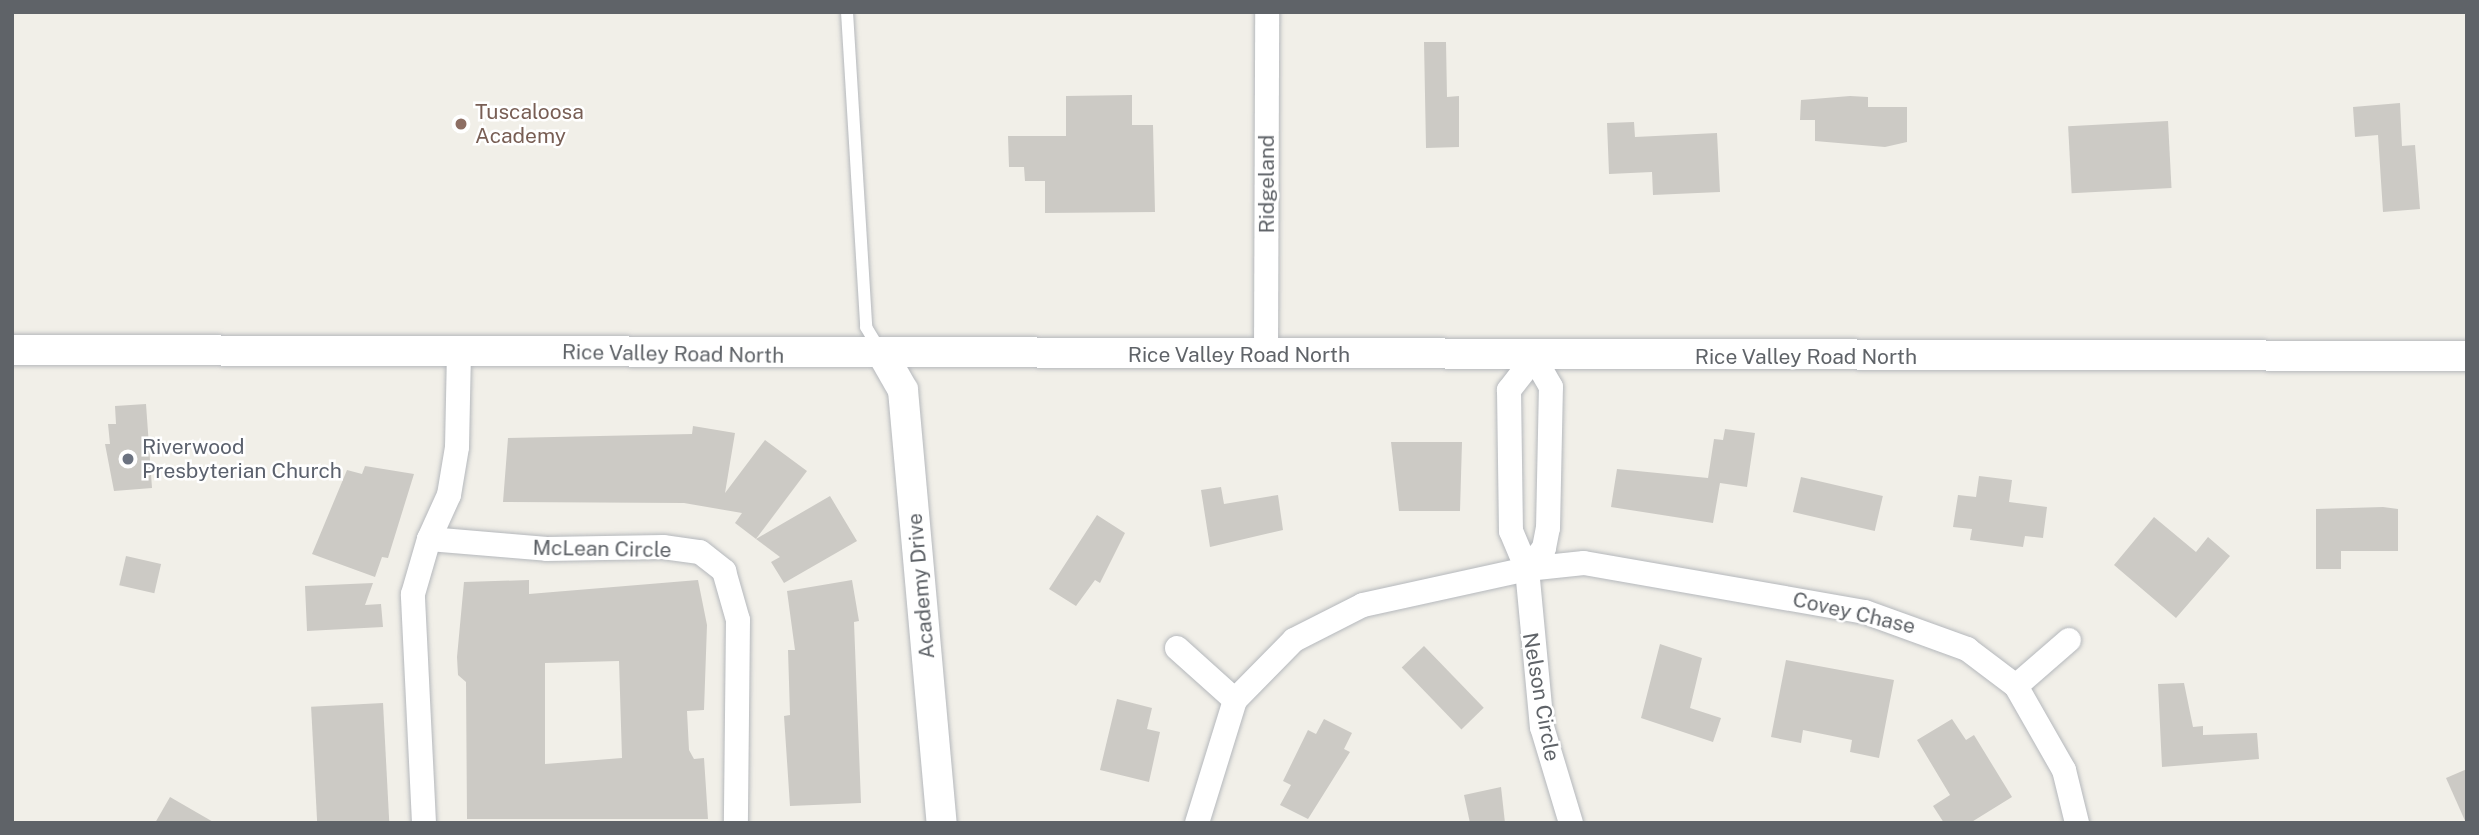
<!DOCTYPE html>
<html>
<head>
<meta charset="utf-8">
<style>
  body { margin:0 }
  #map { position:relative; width:2479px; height:835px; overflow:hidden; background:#f1efe8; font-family:"Public Sans",sans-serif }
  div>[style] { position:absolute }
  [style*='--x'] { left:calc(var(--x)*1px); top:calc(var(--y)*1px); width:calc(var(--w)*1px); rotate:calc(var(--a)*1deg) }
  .building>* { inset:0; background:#cccac5; transform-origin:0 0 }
  .roads { filter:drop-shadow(0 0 2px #b5b8bc) drop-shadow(0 0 2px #b5b8bc) }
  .service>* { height:12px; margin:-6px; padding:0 6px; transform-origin:6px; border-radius:6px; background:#fff }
  .minor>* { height:24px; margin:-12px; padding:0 12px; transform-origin:12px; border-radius:12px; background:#fff }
  .tertiary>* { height:30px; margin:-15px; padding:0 15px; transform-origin:15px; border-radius:15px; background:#fff }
  .dots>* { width:19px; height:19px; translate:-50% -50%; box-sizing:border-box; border:4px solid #fff; border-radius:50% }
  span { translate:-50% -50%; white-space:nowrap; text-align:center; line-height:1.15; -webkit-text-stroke:5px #fff; paint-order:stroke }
  .education-label { font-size:21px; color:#785e54 }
  .left { translate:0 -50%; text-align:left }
  .street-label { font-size:21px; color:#5f6368 }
  .worship-label { font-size:21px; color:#5b616d }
  .frame { position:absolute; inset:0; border:14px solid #5f6368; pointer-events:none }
</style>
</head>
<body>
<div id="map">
  <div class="building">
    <i style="clip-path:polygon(1424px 42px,1446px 42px,1447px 97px,1459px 96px,1459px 147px,1426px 148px)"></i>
    <i style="clip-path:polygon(1132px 95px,1132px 125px,1153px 125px,1155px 212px,1045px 213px,1045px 181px,1025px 181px,1024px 167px,1009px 167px,1008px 136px,1066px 136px,1066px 96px)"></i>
    <i style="clip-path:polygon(1850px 96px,1868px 97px,1868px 107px,1907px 107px,1907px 142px,1885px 147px,1815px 141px,1815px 120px,1800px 120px,1801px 100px)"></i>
    <i style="clip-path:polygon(2400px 103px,2402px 146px,2415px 145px,2420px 209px,2383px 212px,2378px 135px,2355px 137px,2353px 107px)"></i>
    <i style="left:2168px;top:121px;width:67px;height:100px;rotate:87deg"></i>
    <i style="clip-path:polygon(1634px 122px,1635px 137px,1717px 133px,1720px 192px,1653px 195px,1652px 172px,1609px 174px,1607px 123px)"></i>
    <i style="clip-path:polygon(146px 404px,152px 488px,114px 491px,105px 444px,110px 444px,108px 424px,116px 424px,115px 406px)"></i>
    <i style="clip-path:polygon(693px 426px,735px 433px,725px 493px,765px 440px,807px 471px,756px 539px,735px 523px,742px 513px,684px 503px,503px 502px,508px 438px,692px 434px)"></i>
    <i style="clip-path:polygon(1725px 429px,1755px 433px,1747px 487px,1720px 483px,1713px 523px,1611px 507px,1617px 469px,1708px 478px,1714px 439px,1723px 440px)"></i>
    <i style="clip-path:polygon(1391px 442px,1462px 442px,1460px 511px,1399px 511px)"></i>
    <i style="clip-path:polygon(365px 466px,414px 474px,388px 558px,382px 557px,375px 577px,312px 554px,347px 470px,362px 474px)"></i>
    <i style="clip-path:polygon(1979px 476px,2012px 480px,2009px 502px,2047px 507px,2043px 538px,2025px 536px,2023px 547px,1970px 540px,1972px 529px,1953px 527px,1958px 495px,1976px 497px)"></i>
    <i style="left:1801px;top:477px;width:84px;height:36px;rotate:13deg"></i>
    <i style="clip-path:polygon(1221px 487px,1224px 504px,1278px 495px,1283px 530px,1210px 547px,1201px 490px)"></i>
    <i style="clip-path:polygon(830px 496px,857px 541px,784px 583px,771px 562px,780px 557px,756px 539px)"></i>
    <i style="clip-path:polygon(2383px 507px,2398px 509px,2398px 551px,2341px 551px,2341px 569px,2316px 569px,2316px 509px)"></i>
    <i style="clip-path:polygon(1097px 515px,1125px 533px,1100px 583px,1095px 580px,1076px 606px,1049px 589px)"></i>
    <i style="clip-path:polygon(2154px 517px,2196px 552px,2208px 537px,2230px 556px,2176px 618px,2114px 565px)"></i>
    <i style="left:126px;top:556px;width:36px;height:30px;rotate:13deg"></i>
    <i style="clip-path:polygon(evenodd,529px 580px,529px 594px,698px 580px,707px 625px,704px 710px,687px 711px,689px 750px,694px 759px,704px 758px,708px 819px,467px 819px,466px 682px,458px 675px,457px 657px,464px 582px,529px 580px,619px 661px,622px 758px,545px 764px,545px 663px,619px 661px)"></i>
    <i style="clip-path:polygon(852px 580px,859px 621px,854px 622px,861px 803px,790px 806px,784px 716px,790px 715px,788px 650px,795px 650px,787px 591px)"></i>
    <i style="clip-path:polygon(373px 583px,365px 605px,381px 604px,383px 627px,307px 631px,305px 586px)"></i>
    <i style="clip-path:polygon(1660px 644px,1702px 658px,1690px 708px,1721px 718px,1713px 742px,1641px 718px)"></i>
    <i style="left:1424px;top:646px;width:86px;height:31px;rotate:46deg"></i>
    <i style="clip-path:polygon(1786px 660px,1894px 680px,1879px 758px,1850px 752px,1852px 740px,1803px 730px,1801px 743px,1771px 737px)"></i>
    <i style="clip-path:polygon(2184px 683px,2193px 727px,2203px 726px,2203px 735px,2257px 733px,2259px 759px,2162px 767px,2158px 684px)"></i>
    <i style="clip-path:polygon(1117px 699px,1152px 708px,1147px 729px,1160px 732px,1149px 782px,1100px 770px)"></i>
    <i style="left:383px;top:703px;width:120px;height:72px;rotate:87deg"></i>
    <i style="clip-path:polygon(1324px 719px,1352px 733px,1344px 749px,1350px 752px,1308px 819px,1280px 805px,1291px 785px,1283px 781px,1308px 730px,1316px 734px)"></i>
    <i style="clip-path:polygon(1952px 719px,1966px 740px,1974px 735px,2012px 797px,1970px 823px,1944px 823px,1933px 806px,1950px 795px,1917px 740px)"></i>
    <i style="clip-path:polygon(2467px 769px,2467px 823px,2466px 823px,2446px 778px)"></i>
    <i style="clip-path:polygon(1501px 787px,1505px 823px,1470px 823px,1464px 795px)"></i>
    <i style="clip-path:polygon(170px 797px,215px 823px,155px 823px)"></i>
  </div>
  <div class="roads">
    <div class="service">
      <i style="--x:847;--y:12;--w:316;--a:86.5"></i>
      <i style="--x:866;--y:327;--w:29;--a:59"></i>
    </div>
    <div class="minor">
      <i style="--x:1266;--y:356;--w:344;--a:-89.8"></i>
      <i style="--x:429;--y:539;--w:48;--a:-65.6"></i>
      <i style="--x:449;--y:495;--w:49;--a:-80.5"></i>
      <i style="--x:457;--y:447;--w:97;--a:-88.8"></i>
      <i style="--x:1527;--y:569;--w:27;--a:-51"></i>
      <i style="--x:1544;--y:548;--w:20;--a:-79"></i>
      <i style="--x:1548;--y:528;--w:141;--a:-88.8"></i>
      <i style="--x:1551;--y:387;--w:34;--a:-120"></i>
      <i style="--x:1534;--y:358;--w:41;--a:128"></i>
      <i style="--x:1509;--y:390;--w:141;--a:89.2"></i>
      <i style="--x:1511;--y:531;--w:41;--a:67.2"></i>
      <i style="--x:1527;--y:569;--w:159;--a:84.6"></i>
      <i style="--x:1542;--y:727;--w:100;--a:73.2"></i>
      <i style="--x:1177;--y:648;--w:78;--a:41.9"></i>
      <i style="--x:2016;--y:686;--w:70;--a:-41"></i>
      <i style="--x:424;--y:823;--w:229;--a:-92.8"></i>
      <i style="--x:413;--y:594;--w:57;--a:-73.8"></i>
      <i style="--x:429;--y:539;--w:118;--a:4.8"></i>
      <i style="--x:547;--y:549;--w:116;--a:-1"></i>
      <i style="--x:663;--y:547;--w:37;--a:8"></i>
      <i style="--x:700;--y:552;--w:31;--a:38"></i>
      <i style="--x:724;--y:571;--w:51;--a:74.1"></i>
      <i style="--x:738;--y:620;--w:203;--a:90.6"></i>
      <i style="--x:1197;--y:823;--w:129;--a:-72.8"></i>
      <i style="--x:1235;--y:700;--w:84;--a:-45.5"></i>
      <i style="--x:1294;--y:640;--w:77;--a:-26.9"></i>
      <i style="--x:1363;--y:605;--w:168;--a:-12.4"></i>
      <i style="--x:1527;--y:569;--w:57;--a:-6"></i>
      <i style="--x:1584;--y:563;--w:285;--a:9.9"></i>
      <i style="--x:1865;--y:612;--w:109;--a:19.9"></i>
      <i style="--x:1967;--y:649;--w:61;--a:37.1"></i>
      <i style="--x:2016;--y:686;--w:97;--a:60.3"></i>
      <i style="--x:2064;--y:770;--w:55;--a:76.2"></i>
    </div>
    <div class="tertiary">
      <i style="--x:12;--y:350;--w:2455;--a:0.14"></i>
      <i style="--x:883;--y:355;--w:40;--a:60.3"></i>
      <i style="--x:903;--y:390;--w:435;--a:84.9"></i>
    </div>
  </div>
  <div class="dots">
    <i style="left:461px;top:124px;background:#8d6e63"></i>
    <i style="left:128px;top:459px;background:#6b7280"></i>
  </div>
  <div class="education-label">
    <span class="left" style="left:475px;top:124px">Tuscaloosa<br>Academy</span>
  </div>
  <div class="street-label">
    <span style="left:1267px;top:184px;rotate:-90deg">Ridgeland</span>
    <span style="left:673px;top:354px;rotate:1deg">Rice Valley Road North</span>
    <span style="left:1239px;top:355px">Rice Valley Road North</span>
    <span style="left:1806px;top:357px">Rice Valley Road North</span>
    <span style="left:602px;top:549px;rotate:1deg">McLean Circle</span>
    <span style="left:921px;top:586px;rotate:-95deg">Academy Drive</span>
    <span style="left:1854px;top:613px;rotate:13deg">Covey Chase</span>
    <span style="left:1541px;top:697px;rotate:80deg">Nelson Circle</span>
  </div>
  <div class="worship-label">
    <span class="left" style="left:142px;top:459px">Riverwood<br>Presbyterian Church</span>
  </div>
  <div class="frame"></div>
</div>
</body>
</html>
